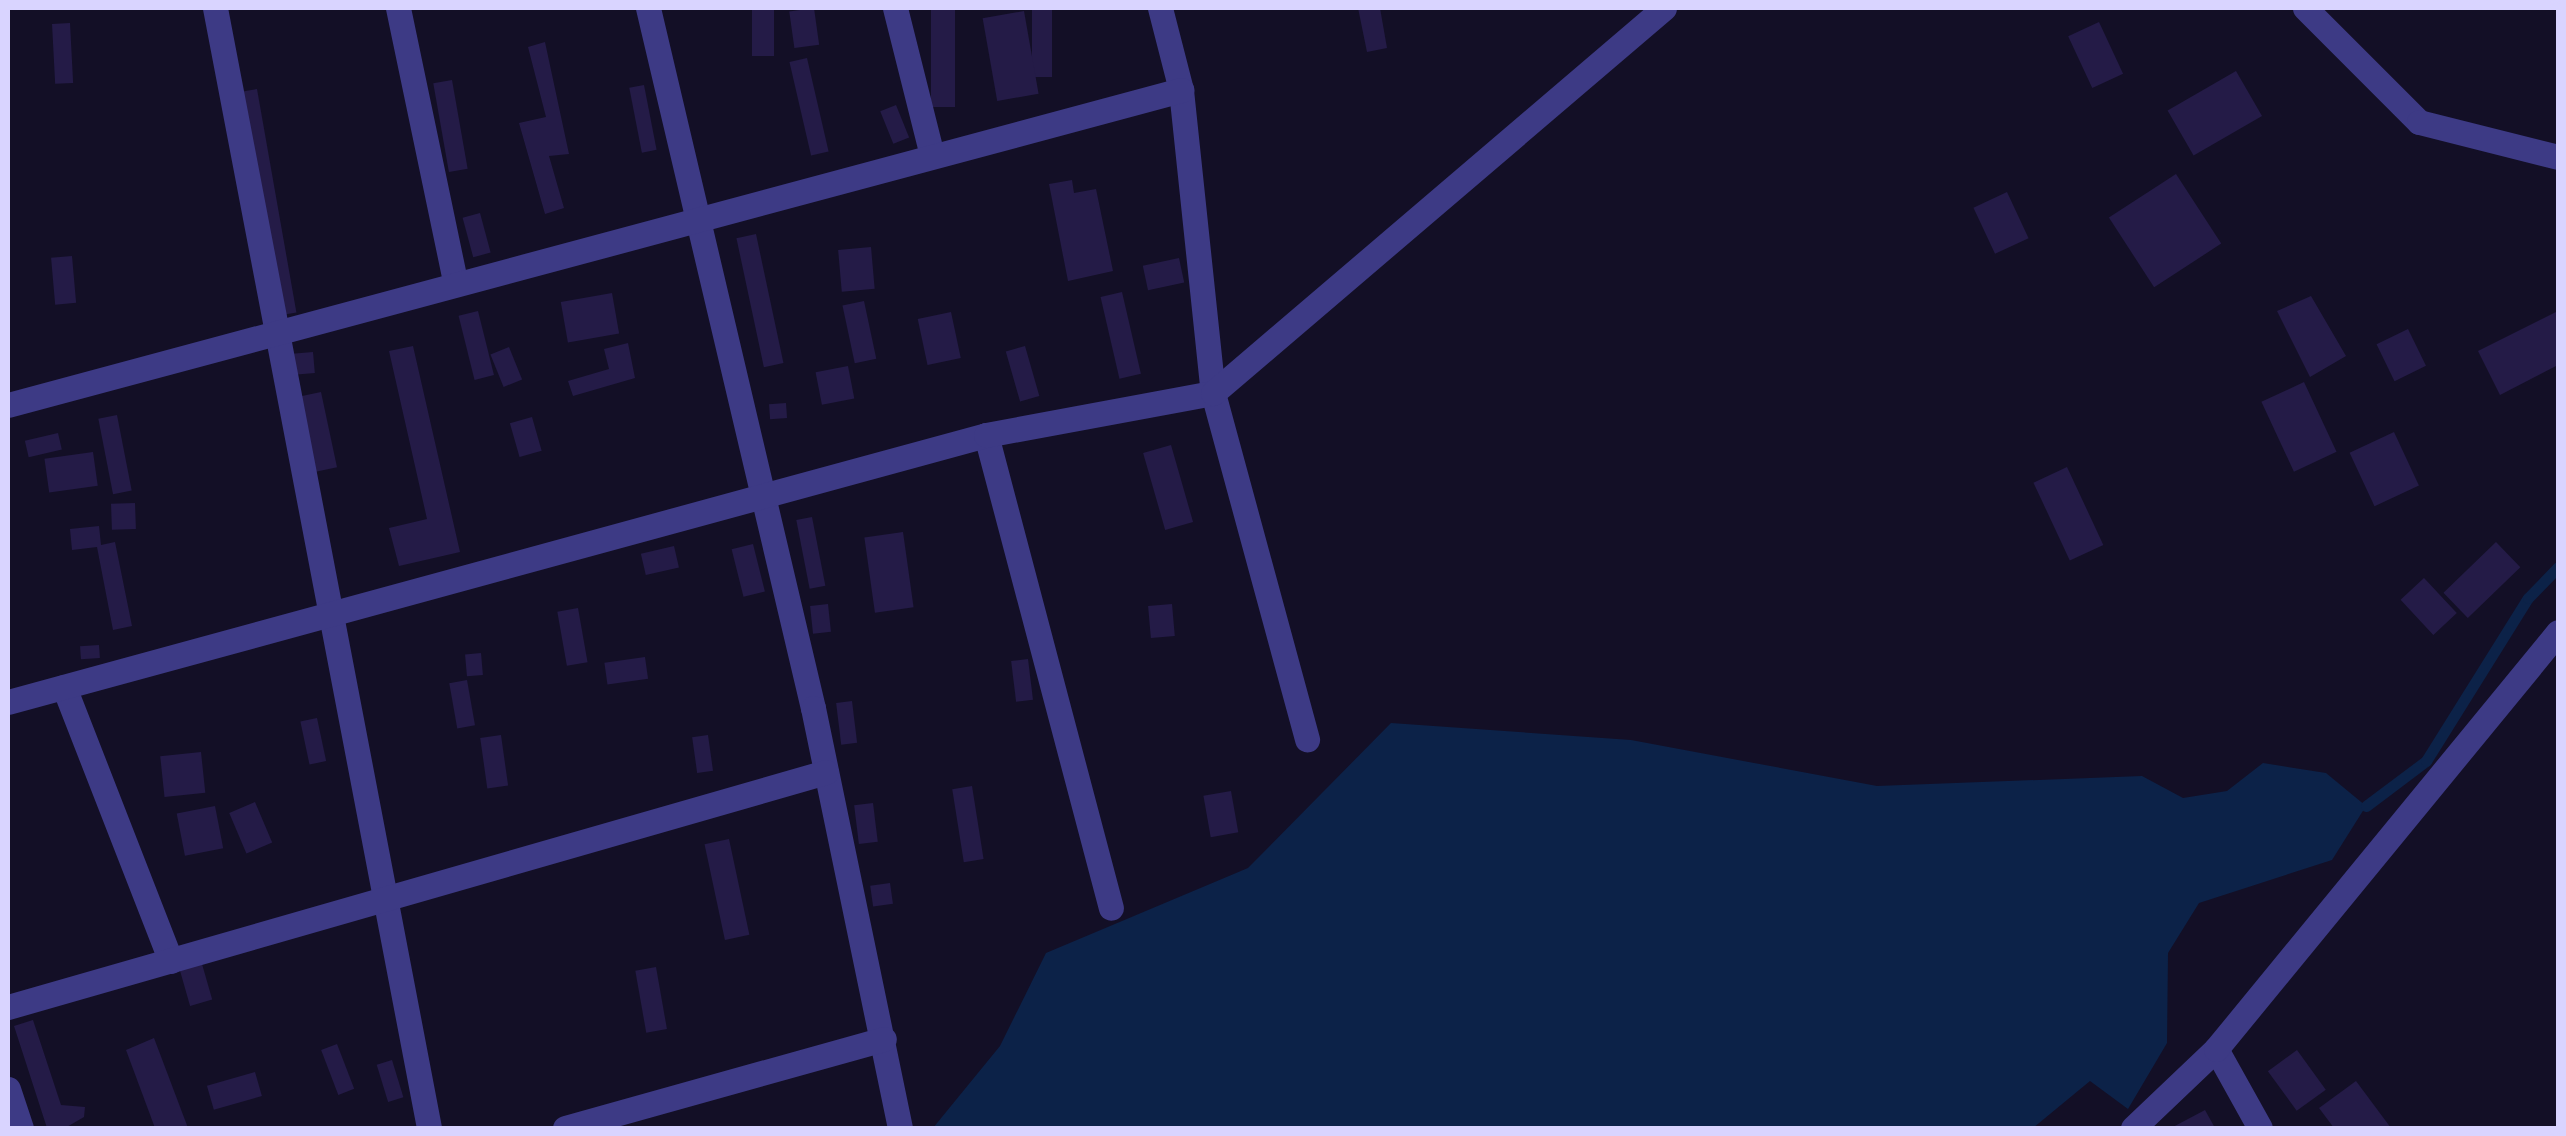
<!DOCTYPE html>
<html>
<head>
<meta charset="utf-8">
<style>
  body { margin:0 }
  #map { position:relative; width:2566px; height:1136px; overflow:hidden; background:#130f26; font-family:"Titillium Web",sans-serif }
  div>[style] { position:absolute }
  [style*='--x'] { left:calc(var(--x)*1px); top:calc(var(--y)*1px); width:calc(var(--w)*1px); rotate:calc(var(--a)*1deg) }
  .water>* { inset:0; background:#0c2248 }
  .stream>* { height:11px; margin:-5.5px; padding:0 5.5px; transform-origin:5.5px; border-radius:5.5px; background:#0c2248 }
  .building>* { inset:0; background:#241b47; transform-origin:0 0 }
  .minor>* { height:25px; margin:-12.5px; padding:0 12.5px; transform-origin:12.5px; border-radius:12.5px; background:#3d3a85 }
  span { translate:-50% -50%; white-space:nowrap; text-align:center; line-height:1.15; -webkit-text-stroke:9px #130f26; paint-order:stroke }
  .frame { position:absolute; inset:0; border:10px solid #d9d4ff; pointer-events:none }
</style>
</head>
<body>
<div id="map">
  <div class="water">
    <i style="clip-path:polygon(1391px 723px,1631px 740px,1877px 786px,2142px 776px,2183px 798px,2227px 791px,2263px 763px,2326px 773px,2366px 806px,2332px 860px,2199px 903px,2168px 953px,2167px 1043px,2128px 1109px,2090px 1081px,2033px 1128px,933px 1128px,1000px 1046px,1046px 953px,1248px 868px)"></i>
  </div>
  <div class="stream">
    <i style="--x:2366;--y:806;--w:75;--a:-36.9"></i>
    <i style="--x:2426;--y:761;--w:192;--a:-58"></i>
    <i style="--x:2528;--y:598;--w:43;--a:-45.9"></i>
  </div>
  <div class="building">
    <i style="left:752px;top:8px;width:22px;height:48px"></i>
    <i style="left:814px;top:8px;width:37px;height:25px;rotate:82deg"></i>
    <i style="left:931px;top:8px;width:24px;height:99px"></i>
    <i style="left:1032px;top:8px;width:20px;height:69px"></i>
    <i style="clip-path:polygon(1358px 8px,1380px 8px,1387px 48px,1367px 52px)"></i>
    <i style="left:1024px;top:11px;width:84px;height:42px;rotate:80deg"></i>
    <i style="left:2099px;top:22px;width:57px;height:34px;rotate:65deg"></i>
    <i style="left:70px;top:23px;width:60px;height:18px;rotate:87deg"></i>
    <i style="clip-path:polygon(545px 42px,569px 154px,549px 156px,564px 208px,545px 214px,519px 123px,546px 117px,528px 47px)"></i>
    <i style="left:807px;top:58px;width:96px;height:18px;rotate:77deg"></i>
    <i style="left:2236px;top:71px;width:52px;height:79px;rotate:60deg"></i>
    <i style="left:452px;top:80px;width:90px;height:19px;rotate:80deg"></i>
    <i style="left:644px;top:85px;width:66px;height:15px;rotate:79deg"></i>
    <i style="left:257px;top:89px;width:227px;height:22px;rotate:80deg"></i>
    <i style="left:896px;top:105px;width:35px;height:17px;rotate:68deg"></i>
    <i style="left:2176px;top:174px;width:83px;height:80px;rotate:57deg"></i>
    <i style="clip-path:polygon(1072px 180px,1074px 193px,1096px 189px,1113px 271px,1068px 281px,1049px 184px)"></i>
    <i style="left:2007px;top:192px;width:51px;height:37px;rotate:65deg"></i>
    <i style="left:480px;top:213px;width:41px;height:18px;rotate:75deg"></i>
    <i style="left:756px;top:234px;width:132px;height:20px;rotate:78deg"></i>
    <i style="left:871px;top:247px;width:42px;height:33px;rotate:85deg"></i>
    <i style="left:72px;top:256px;width:47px;height:21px;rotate:85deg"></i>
    <i style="left:1179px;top:258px;width:25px;height:37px;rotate:78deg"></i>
    <i style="left:1122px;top:292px;width:84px;height:22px;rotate:77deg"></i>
    <i style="left:612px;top:293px;width:41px;height:52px;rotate:80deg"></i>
    <i style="clip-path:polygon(2311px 296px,2346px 356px,2310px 377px,2277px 311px)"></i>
    <i style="left:864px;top:301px;width:59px;height:22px;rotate:78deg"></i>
    <i style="left:478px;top:311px;width:66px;height:20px;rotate:76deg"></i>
    <i style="clip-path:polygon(2558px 311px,2558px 365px,2500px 395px,2478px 351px)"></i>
    <i style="left:951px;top:312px;width:47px;height:34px;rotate:78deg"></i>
    <i style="left:2408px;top:329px;width:41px;height:35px;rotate:64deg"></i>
    <i style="clip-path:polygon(628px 343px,635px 378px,573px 396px,568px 381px,609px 369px,604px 349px)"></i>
    <i style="clip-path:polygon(413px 346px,460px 552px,399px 566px,389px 528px,427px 519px,389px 351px)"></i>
    <i style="left:1025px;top:346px;width:52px;height:20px;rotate:74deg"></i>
    <i style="left:509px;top:347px;width:35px;height:20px;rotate:68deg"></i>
    <i style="left:313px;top:352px;width:21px;height:21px;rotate:85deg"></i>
    <i style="left:848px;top:366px;width:33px;height:33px;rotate:79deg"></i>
    <i style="left:2304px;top:382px;width:77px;height:47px;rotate:65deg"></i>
    <i style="left:321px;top:392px;width:77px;height:23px;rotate:78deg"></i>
    <i style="left:786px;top:403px;width:15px;height:17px;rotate:86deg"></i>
    <i style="left:117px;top:415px;width:77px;height:19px;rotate:79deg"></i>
    <i style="left:532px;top:417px;width:35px;height:23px;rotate:74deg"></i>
    <i style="left:2394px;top:432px;width:59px;height:49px;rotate:65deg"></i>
    <i style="left:58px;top:433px;width:17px;height:34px;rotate:77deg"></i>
    <i style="left:1171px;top:445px;width:80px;height:29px;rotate:74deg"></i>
    <i style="left:93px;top:452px;width:34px;height:49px;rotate:82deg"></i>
    <i style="left:2067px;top:467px;width:86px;height:37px;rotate:65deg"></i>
    <i style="left:135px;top:503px;width:26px;height:24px;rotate:88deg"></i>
    <i style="left:812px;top:517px;width:70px;height:16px;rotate:79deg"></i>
    <i style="clip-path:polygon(99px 526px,101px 545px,115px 542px,132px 626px,113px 630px,97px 547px,72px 550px,70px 529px)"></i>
    <i style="left:903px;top:532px;width:76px;height:39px;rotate:82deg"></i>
    <i style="left:2496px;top:542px;width:35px;height:73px;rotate:46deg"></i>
    <i style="left:753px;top:544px;width:49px;height:22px;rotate:76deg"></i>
    <i style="left:674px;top:546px;width:22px;height:34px;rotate:77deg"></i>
    <i style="left:2424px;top:578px;width:48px;height:32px;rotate:47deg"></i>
    <i style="left:828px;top:604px;width:28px;height:18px;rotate:84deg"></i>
    <i style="left:1172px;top:604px;width:32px;height:24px;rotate:85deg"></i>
    <i style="left:578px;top:608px;width:55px;height:21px;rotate:80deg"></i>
    <i style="left:99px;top:645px;width:13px;height:19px;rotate:86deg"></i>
    <i style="left:481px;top:653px;width:22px;height:16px;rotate:85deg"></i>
    <i style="left:645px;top:657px;width:22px;height:41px;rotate:82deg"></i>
    <i style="left:1028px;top:659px;width:41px;height:17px;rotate:83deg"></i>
    <i style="left:467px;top:680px;width:46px;height:18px;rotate:80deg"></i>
    <i style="left:852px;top:701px;width:42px;height:16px;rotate:83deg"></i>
    <i style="left:317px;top:718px;width:44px;height:17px;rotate:78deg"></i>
    <i style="left:501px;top:735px;width:51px;height:21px;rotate:82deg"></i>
    <i style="left:708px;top:735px;width:36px;height:16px;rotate:82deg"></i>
    <i style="left:201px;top:752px;width:41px;height:41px;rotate:84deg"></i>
    <i style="left:972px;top:786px;width:74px;height:20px;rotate:81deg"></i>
    <i style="left:1231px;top:791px;width:42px;height:28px;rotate:80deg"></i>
    <i style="left:255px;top:802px;width:44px;height:28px;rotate:67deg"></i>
    <i style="left:873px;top:803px;width:39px;height:19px;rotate:83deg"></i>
    <i style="left:215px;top:806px;width:43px;height:39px;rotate:79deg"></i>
    <i style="left:729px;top:839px;width:98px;height:25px;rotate:78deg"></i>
    <i style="left:890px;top:883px;width:21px;height:20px;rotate:82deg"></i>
    <i style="left:202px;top:964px;width:37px;height:23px;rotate:74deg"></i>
    <i style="left:656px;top:967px;width:63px;height:21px;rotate:80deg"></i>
    <i style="clip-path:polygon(33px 1020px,61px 1105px,85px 1107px,84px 1117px,65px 1128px,47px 1128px,14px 1026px)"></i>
    <i style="clip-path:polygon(154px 1038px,188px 1128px,155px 1128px,126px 1050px)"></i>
    <i style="left:337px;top:1044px;width:48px;height:17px;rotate:69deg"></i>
    <i style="left:2297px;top:1050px;width:49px;height:36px;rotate:54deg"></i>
    <i style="left:392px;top:1060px;width:39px;height:16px;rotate:73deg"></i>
    <i style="left:255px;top:1072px;width:25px;height:50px;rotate:74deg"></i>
    <i style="clip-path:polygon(2356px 1081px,2391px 1128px,2334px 1128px,2319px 1108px)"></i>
    <i style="clip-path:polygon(2205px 1110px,2215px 1128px,2171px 1128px)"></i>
  </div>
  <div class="minor">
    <i style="--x:215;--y:8;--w:1140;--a:79.18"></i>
    <i style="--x:398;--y:8;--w:280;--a:78.2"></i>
    <i style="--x:648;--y:8;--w:719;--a:76.74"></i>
    <i style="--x:813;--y:708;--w:429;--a:78.3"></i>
    <i style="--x:895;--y:8;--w:152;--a:75.9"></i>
    <i style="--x:1160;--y:8;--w:85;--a:75.6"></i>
    <i style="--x:1181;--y:90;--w:305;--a:84"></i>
    <i style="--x:1213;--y:393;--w:359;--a:74.8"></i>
    <i style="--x:2305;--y:8;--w:161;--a:45"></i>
    <i style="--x:2419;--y:122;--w:143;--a:14.1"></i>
    <i style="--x:8;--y:405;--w:1215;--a:-15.03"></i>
    <i style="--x:986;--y:435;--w:489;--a:75.2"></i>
    <i style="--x:64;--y:687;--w:294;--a:68.7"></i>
    <i style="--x:8;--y:702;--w:1014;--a:-15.27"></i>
    <i style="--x:986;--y:435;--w:231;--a:-10.5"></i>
    <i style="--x:1213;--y:393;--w:593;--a:-40.49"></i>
    <i style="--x:8;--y:1007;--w:851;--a:-16.03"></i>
    <i style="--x:2216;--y:1049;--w:90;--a:60.9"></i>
    <i style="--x:8;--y:1089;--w:41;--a:71.6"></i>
    <i style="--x:565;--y:1128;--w:331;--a:-15.6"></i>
    <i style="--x:2133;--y:1128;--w:115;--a:-43.6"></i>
    <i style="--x:2216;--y:1049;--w:539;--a:-50.64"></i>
  </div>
  <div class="frame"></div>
</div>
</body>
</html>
